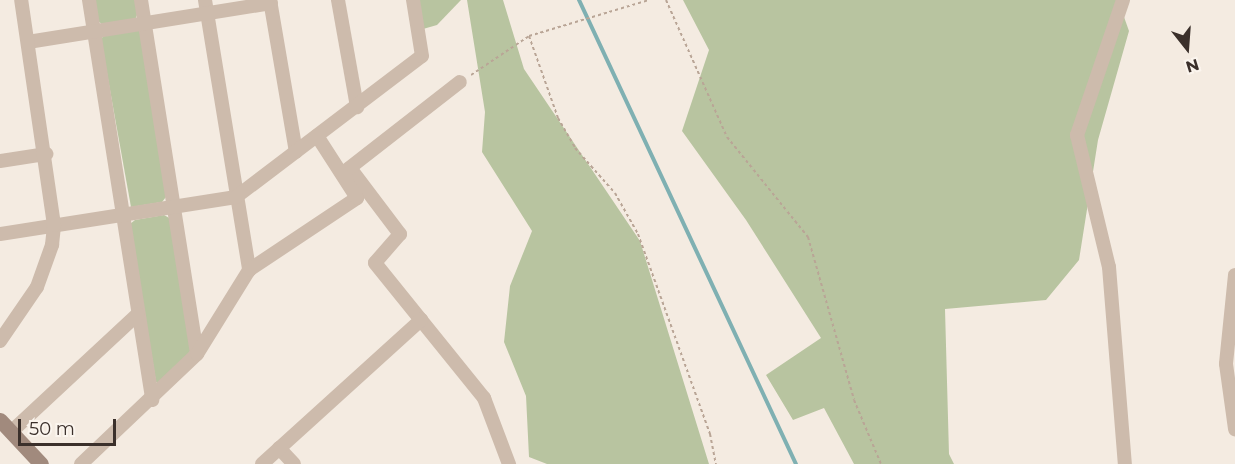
<!DOCTYPE html>
<html>
<head>
<meta charset="utf-8">
<style>
  body { margin:0 }
  #map { position:relative; width:1235px; height:464px; overflow:hidden; background:#f4ebe1; font-family:Montserrat,sans-serif }
  div>[style] { position:absolute }
  [style*='--x'] { left:calc(var(--x)*1px); top:calc(var(--y)*1px); width:calc(var(--w)*1px); rotate:calc(var(--a)*1deg) }
  .green>* { inset:0; background:#b8c4a0 }
  .stream>* { height:4px; margin:-2px; padding:0 2px; transform-origin:2px; border-radius:2px; background:#7fb0b2 }
  .path>* { height:2px; margin-top:-1px; transform-origin:0; background:repeating-linear-gradient(90deg,#b9a596 0 3px,transparent 0 6px) }
  .street>* { height:14px; margin:-7px; padding:0 7px; transform-origin:7px; border-radius:7px; background:#cdbbac }
  .secondary>* { height:15px; margin:-7.5px; padding:0 7.5px; transform-origin:7.5px; border-radius:7.5px; background:#a18a7d }
  span { translate:-50% -50%; white-space:nowrap; text-align:center; line-height:1.15; -webkit-text-stroke:4.5px #fbf5ee; paint-order:stroke }
  .north { position:absolute; left:1157px; top:18px; width:60px; height:60px; -webkit-text-stroke:4px #fbf5ee; paint-order:stroke; rotate:163deg; font-size:16px; font-weight:700; line-height:24px; text-align:center; color:#3b302b }
  .north::after { content:''; display:block; margin:auto; width:21px; height:27px; background:#3b302b; clip-path:polygon(50% 0,100% 100%,50% 72%,0 100%) }
  .scale { position:absolute; left:18px; top:419px; width:98px; height:27px; box-sizing:border-box; border:3px solid #3b302b; border-top:0; padding-left:8px; font-size:18px; line-height:21px; white-space:nowrap; color:#3b302b; -webkit-text-stroke:4px #fbf5ee; paint-order:stroke }
</style>
</head>
<body>
<div id="map">
  <div class="green">
    <i style="clip-path:polygon(95px 0,135px 0,137px 15px,135px 20px,103px 25px,98px 21px)"></i>
    <i style="clip-path:polygon(418px 0,461px 0,437px 25px,423px 29px)"></i>
    <i style="clip-path:polygon(467px 0,503px 0,524px 69px,640px 241px,709px 464px,547px 464px,529px 457px,526px 396px,504px 342px,510px 286px,532px 231px,482px 152px,485px 112px)"></i>
    <i style="clip-path:polygon(683px 0,1118px 0,1129px 31px,1098px 140px,1079px 260px,1046px 300px,945px 309px,949px 454px,954px 464px,854px 464px,824px 408px,793px 420px,766px 375px,821px 338px,746px 220px,682px 131px,709px 50px)"></i>
    <i style="clip-path:polygon(135px 28px,141px 32px,166px 197px,162px 202px,131px 207px,101px 40px,104px 34px)"></i>
    <i style="clip-path:polygon(164px 215px,171px 219px,192px 349px,162px 386px,156px 382px,130px 224px,135px 220px)"></i>
  </div>
  <div class="stream">
    <i style="--x:579;--y:0;--w:512;--a:64.94"></i>
  </div>
  <div class="path">
    <i style="--x:666;--y:0;--w:150;--a:66"></i>
    <i style="--x:727;--y:137;--w:129;--a:51"></i>
    <i style="--x:808;--y:237;--w:169;--a:74.2"></i>
    <i style="--x:854;--y:400;--w:69;--a:67.1"></i>
    <i style="--x:529;--y:36;--w:87;--a:70.5"></i>
    <i style="--x:558;--y:118;--w:34;--a:60"></i>
    <i style="--x:575;--y:148;--w:60;--a:48.4"></i>
    <i style="--x:615;--y:193;--w:47;--a:60.7"></i>
    <i style="--x:638;--y:234;--w:213;--a:70.2"></i>
    <i style="--x:710;--y:434;--w:31;--a:79"></i>
    <i style="--x:471;--y:75;--w:70;--a:-33.9"></i>
    <i style="--x:529;--y:36;--w:125;--a:-16.7"></i>
  </div>
  <div class="street">
    <i style="--x:89;--y:0;--w:405;--a:81"></i>
    <i style="--x:141;--y:0;--w:358;--a:81"></i>
    <i style="--x:205;--y:0;--w:274;--a:80.7"></i>
    <i style="--x:270;--y:0;--w:154;--a:80.3"></i>
    <i style="--x:338;--y:0;--w:109;--a:79.9"></i>
    <i style="--x:1123;--y:0;--w:143;--a:108.8"></i>
    <i style="--x:1077;--y:135;--w:136;--a:76.4"></i>
    <i style="--x:1109;--y:267;--w:198;--a:85.4"></i>
    <i style="--x:28;--y:42;--w:246;--a:-9.1"></i>
    <i style="--x:0;--y:161;--w:47;--a:-8.7"></i>
    <i style="--x:350;--y:168;--w:83;--a:52.9"></i>
    <i style="--x:400;--y:234;--w:38;--a:131"></i>
    <i style="--x:375;--y:263;--w:174;--a:51.1"></i>
    <i style="--x:484;--y:398;--w:71;--a:69.3"></i>
    <i style="--x:343;--y:173;--w:148;--a:-37.9"></i>
    <i style="--x:0;--y:234;--w:239;--a:-8.9"></i>
    <i style="--x:236;--y:197;--w:233;--a:-37.2"></i>
    <i style="--x:422;--y:56;--w:57;--a:-99.1"></i>
    <i style="--x:1235;--y:275;--w:89;--a:95.8"></i>
    <i style="--x:1226;--y:364;--w:66;--a:82.1"></i>
    <i style="--x:0;--y:341;--w:65;--a:-55.6"></i>
    <i style="--x:37;--y:287;--w:45;--a:-70.3"></i>
    <i style="--x:52;--y:245;--w:20;--a:-84"></i>
    <i style="--x:54;--y:225;--w:227;--a:-98.3"></i>
    <i style="--x:11;--y:432;--w:173;--a:-42.9"></i>
    <i style="--x:279;--y:448;--w:22;--a:47"></i>
    <i style="--x:81;--y:464;--w:160;--a:-43.5"></i>
    <i style="--x:197;--y:354;--w:99;--a:-58.2"></i>
    <i style="--x:249;--y:270;--w:130;--a:-33.7"></i>
    <i style="--x:357;--y:198;--w:74;--a:-122.8"></i>
    <i style="--x:262;--y:464;--w:215;--a:-42.2"></i>
  </div>
  <div class="secondary">
    <i style="--x:0;--y:420;--w:60;--a:47"></i>
  </div>
  <div class="north">N</div>
  <div class="scale">50 m</div>
</div>
</body>
</html>
